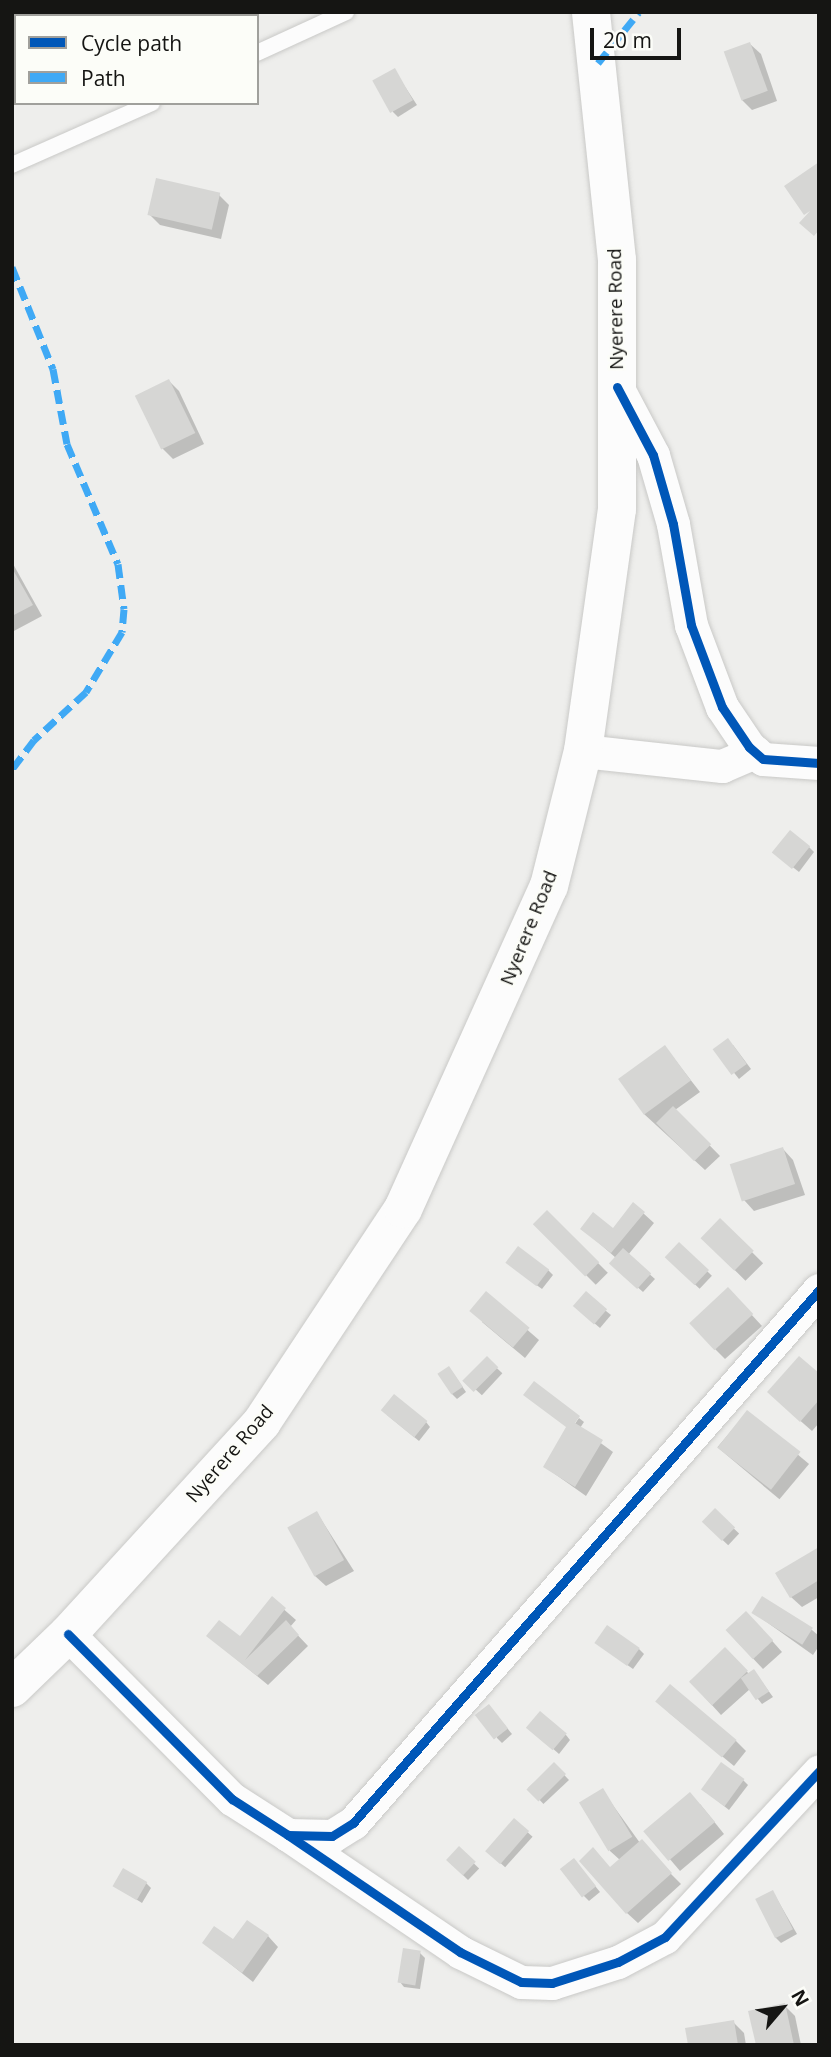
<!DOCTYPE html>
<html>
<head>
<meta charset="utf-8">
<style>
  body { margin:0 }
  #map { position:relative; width:831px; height:2057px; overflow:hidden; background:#eeeeec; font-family:"Open Sans",sans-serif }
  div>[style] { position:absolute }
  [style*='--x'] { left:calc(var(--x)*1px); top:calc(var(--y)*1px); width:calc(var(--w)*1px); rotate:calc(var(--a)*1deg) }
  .shadow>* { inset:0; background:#0003; transform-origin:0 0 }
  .building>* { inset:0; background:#d6d6d4; transform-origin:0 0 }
  .roads { filter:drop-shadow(0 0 2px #c9c9c7) drop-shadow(0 0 2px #c9c9c7) }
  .lane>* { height:16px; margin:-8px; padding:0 8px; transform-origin:8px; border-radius:8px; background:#fcfcfc }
  .street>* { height:33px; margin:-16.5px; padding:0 16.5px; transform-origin:16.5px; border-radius:16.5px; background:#fcfcfc }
  .primary>* { height:38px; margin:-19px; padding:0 19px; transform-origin:19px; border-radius:19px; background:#fcfcfc }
  .quiet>* { height:7px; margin-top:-3.5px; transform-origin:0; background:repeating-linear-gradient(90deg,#3fa9f5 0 14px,transparent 0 21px) }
  .cycleway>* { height:9px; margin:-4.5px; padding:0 4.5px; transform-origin:4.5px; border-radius:4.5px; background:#0057b8 }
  span { translate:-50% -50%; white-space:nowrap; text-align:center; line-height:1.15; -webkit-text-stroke:5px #fcfdf8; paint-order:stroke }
  .street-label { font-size:19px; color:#151513 }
  .frame { position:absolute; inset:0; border:14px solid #151513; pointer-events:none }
  .legend { position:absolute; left:14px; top:14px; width:245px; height:91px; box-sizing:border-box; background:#fcfdf8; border:2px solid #a0a09c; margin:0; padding:9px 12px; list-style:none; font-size:21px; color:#151513 }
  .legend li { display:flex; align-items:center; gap:14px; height:35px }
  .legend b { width:35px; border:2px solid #a0a09c }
  .north { position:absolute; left:747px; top:1973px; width:70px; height:70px; -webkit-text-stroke:5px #fcfdf8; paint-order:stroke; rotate:61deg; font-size:19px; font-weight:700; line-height:28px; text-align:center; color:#151513 }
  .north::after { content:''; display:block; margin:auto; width:24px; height:32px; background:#151513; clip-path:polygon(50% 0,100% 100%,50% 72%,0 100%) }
  .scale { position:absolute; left:590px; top:28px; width:91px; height:32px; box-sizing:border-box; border:4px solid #151513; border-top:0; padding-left:9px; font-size:21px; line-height:24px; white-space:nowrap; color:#151513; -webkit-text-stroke:5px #fcfdf8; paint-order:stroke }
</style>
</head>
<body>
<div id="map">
  <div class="shadow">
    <i style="clip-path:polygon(750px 44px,761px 54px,777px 101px,752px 110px,742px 100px)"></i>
    <i style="clip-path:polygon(394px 70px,417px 105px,398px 117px,393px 112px)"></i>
    <i style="clip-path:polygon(219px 195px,229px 205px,221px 239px,160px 225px,150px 215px)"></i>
    <i style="clip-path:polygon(169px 381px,179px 391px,204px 444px,173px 459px,162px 448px)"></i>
    <i style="clip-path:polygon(12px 562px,42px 616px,12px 632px)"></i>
    <i style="clip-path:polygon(809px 847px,814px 852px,799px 872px,780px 857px)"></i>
    <i style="clip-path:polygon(733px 1045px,751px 1069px,739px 1079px,716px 1050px)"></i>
    <i style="clip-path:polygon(665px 1047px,700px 1092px,675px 1110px,720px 1156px,705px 1170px,644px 1114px)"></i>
    <i style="clip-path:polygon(783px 1149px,793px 1160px,805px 1195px,754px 1211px,744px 1200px,733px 1165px)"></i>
    <i style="left:547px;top:1212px;width:86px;height:17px;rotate:45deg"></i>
    <i style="clip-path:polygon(643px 1213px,654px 1223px,628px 1255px,655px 1279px,643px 1292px,616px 1268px,616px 1258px,583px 1229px,613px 1230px)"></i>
    <i style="left:720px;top:1220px;width:61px;height:25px;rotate:45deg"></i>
    <i style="left:679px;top:1245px;width:45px;height:18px;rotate:43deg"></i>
    <i style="clip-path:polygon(512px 1267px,548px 1270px,553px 1275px,542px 1289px)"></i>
    <i style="clip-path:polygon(486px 1294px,539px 1340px,525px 1358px,482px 1322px)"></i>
    <i style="clip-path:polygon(738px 1300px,762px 1326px,725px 1359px,715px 1349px)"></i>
    <i style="clip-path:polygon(580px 1311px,606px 1311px,611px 1315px,600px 1328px)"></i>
    <i style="left:487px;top:1359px;width:21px;height:30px;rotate:43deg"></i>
    <i style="clip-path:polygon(453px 1373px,466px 1392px,457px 1399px,452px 1394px)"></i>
    <i style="clip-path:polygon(819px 1376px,819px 1423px,812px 1431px,780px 1403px)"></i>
    <i style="left:747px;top:1412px;width:81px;height:46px;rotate:40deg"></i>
    <i style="clip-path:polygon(387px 1415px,426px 1422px,430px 1427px,419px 1441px)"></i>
    <i style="clip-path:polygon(579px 1418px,584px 1422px,580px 1428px,613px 1452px,586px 1496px,545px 1467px)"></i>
    <i style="left:715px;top:1511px;width:33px;height:16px;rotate:43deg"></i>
    <i style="clip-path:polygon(317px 1513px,354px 1571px,326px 1586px,315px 1576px)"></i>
    <i style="clip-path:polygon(819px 1549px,819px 1597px,802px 1607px,791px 1597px)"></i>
    <i style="clip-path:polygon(272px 1599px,296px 1620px,290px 1627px,308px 1646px,268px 1685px,208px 1636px,240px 1638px)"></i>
    <i style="clip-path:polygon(754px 1613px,812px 1630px,819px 1636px,819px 1646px,813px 1655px)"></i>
    <i style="clip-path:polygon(757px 1624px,782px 1652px,763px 1669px,727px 1631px)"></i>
    <i style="clip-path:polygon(602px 1647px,639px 1649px,644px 1654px,633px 1669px)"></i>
    <i style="clip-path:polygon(736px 1660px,749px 1674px,754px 1671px,773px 1697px,762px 1704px,750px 1689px,721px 1715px,690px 1681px)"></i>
    <i style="clip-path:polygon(493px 1711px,512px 1734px,502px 1743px,497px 1738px)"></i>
    <i style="clip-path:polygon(668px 1712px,736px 1741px,746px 1751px,734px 1766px)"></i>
    <i style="clip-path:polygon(534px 1732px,566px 1735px,570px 1740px,559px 1754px)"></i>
    <i style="left:554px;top:1764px;width:22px;height:35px;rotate:47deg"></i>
    <i style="clip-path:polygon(743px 1780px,748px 1785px,729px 1810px,709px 1794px)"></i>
    <i style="clip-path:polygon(602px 1790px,640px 1843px,681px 1884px,638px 1923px,627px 1913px,611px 1868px,620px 1860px,610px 1851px)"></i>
    <i style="clip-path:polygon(700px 1804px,724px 1834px,680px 1871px,646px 1831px)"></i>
    <i style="left:514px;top:1820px;width:25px;height:41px;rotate:42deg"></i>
    <i style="left:459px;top:1849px;width:28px;height:16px;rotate:44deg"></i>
    <i style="clip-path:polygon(578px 1865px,600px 1892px,589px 1901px,584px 1896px)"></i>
    <i style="clip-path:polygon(146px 1883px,151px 1888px,142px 1903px,115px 1886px)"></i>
    <i style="clip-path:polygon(773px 1892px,797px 1934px,781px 1943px,776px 1938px)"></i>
    <i style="clip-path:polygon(268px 1936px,278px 1947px,253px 1982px,204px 1943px)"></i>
    <i style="clip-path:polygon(420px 1953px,425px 1958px,420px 1989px,404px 1987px,400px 1982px)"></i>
    <i style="clip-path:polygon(784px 2005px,795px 2016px,801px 2045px,758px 2045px)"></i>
    <i style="clip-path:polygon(733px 2022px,744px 2033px,746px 2045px,690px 2045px)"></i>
  </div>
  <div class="building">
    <i style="left:750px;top:42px;width:52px;height:28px;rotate:70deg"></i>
    <i style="left:395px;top:68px;width:37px;height:26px;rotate:61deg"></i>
    <i style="clip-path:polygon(819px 162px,819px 230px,814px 236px,799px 223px,810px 211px,804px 215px,784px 186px)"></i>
    <i style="left:156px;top:178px;width:66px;height:38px;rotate:13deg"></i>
    <i style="left:169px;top:379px;width:60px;height:38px;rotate:64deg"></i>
    <i style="clip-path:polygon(12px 568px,33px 605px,12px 616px)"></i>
    <i style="left:790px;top:830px;width:26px;height:29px;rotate:39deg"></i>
    <i style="left:728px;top:1038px;width:32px;height:19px;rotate:54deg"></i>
    <i style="left:665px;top:1045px;width:44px;height:58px;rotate:54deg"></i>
    <i style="left:673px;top:1106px;width:54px;height:24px;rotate:45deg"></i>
    <i style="left:783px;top:1147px;width:39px;height:56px;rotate:72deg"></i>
    <i style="clip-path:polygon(633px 1202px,645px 1212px,611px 1253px,580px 1229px,593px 1212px,613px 1228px)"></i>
    <i style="left:547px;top:1210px;width:74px;height:20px;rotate:45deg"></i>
    <i style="left:720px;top:1218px;width:47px;height:28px;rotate:44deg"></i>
    <i style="left:679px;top:1242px;width:41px;height:21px;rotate:43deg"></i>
    <i style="left:518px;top:1246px;width:39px;height:21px;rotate:37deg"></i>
    <i style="left:623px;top:1248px;width:38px;height:21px;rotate:42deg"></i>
    <i style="left:728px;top:1287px;width:37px;height:53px;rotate:47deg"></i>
    <i style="left:486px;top:1291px;width:57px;height:26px;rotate:40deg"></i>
    <i style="left:586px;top:1291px;width:28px;height:20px;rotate:41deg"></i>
    <i style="left:487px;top:1356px;width:16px;height:35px;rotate:45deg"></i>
    <i style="clip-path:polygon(799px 1356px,819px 1373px,819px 1400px,800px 1422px,767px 1392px)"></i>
    <i style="left:449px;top:1366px;width:25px;height:14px;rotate:56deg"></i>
    <i style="clip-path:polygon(534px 1381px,580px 1416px,575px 1423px,603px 1440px,575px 1487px,543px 1467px,566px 1427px,523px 1395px)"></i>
    <i style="left:394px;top:1394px;width:43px;height:21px;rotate:39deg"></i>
    <i style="left:747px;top:1410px;width:68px;height:48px;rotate:38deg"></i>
    <i style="left:715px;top:1508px;width:28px;height:19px;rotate:44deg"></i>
    <i style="left:317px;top:1511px;width:56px;height:34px;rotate:61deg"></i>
    <i style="clip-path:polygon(819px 1547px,819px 1580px,790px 1598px,775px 1573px)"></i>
    <i style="clip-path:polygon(272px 1596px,286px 1608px,245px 1660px,286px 1620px,299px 1635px,257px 1676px,206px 1636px,219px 1620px,240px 1636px)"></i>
    <i style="left:762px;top:1596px;width:60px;height:20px;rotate:32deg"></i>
    <i style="left:746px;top:1611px;width:40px;height:28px;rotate:47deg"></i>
    <i style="left:607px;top:1625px;width:40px;height:22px;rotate:35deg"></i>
    <i style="left:725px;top:1647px;width:33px;height:50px;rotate:46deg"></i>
    <i style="left:754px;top:1669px;width:27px;height:16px;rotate:56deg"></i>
    <i style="left:670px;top:1684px;width:87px;height:23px;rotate:40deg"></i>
    <i style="left:489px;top:1704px;width:31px;height:18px;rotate:52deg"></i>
    <i style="left:540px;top:1711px;width:35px;height:22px;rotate:40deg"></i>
    <i style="left:554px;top:1762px;width:17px;height:39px;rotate:45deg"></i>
    <i style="left:721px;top:1762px;width:29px;height:34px;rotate:36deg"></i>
    <i style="left:603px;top:1788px;width:57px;height:28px;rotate:59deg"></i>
    <i style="left:690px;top:1792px;width:39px;height:61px;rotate:50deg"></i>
    <i style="left:514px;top:1818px;width:20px;height:44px;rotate:41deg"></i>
    <i style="clip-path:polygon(642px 1839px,672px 1873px,626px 1914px,579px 1861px,593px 1847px,610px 1867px)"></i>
    <i style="left:459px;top:1846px;width:23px;height:19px;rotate:43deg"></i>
    <i style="left:574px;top:1858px;width:36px;height:18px;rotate:52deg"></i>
    <i style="left:123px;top:1868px;width:28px;height:21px;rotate:30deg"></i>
    <i style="left:773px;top:1890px;width:44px;height:20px;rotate:63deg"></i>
    <i style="clip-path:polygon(247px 1920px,269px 1935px,242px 1973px,202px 1943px,214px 1926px,233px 1939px)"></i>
    <i style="left:403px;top:1948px;width:18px;height:35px;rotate:9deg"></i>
    <i style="clip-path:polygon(785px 2003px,794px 2045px,756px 2045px,748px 2011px)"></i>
    <i style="clip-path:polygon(734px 2020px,738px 2045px,688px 2045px,685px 2028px)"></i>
  </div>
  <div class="roads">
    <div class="lane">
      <i style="--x:257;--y:53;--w:98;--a:-24.7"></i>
      <i style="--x:12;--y:165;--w:153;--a:-23.9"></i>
    </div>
    <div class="street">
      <i style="--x:617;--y:387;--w:77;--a:62.1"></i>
      <i style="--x:653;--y:455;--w:72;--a:73.8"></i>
      <i style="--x:673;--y:524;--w:103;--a:79.9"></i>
      <i style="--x:691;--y:625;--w:88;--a:69.3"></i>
      <i style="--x:722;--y:707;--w:48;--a:56"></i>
      <i style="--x:749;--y:747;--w:18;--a:41"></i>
      <i style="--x:763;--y:759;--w:56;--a:4.1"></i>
      <i style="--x:583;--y:751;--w:140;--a:6.2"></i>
      <i style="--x:722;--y:766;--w:36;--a:-23"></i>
      <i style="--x:68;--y:1634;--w:233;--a:45.2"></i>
      <i style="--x:232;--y:1799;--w:67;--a:32.7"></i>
      <i style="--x:288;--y:1835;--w:44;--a:1.3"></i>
      <i style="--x:332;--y:1836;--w:25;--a:-32"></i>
      <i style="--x:353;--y:1823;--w:708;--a:-48.84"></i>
      <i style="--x:288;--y:1835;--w:208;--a:34.2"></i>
      <i style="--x:460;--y:1952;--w:68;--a:26.2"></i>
      <i style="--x:521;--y:1982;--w:31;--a:2"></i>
      <i style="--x:552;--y:1983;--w:69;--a:-17.7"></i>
      <i style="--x:618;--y:1962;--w:53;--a:-28"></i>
      <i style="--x:665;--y:1937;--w:226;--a:-47.1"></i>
    </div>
    <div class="primary">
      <i style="--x:12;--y:1688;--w:78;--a:-44"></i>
      <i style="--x:68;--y:1634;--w:287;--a:-47.5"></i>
      <i style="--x:262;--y:1422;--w:255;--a:-56.5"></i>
      <i style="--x:403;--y:1209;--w:354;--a:-65.7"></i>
      <i style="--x:549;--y:886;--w:139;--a:-75.9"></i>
      <i style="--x:583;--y:751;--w:244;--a:-82"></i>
      <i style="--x:617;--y:509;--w:249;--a:-90"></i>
      <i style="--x:617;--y:260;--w:249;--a:-96"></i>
    </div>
  </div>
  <div class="quiet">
    <i style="--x:598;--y:63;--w:65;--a:-51.2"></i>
    <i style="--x:12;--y:267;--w:110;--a:68.1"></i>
    <i style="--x:53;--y:369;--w:76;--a:79.4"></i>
    <i style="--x:67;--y:444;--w:130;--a:67"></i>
    <i style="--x:118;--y:564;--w:45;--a:82.4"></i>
    <i style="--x:124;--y:609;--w:23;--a:95"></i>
    <i style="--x:122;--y:632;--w:70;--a:121"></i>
    <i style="--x:86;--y:692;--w:71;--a:137.3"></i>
    <i style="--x:34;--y:740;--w:36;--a:127"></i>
  </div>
  <div class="cycleway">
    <i style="--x:617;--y:387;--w:77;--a:62.1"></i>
    <i style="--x:653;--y:455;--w:72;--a:73.8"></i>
    <i style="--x:673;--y:524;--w:103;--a:79.9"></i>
    <i style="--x:691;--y:625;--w:88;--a:69.3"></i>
    <i style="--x:722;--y:707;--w:48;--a:56"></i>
    <i style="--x:749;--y:747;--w:18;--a:41"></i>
    <i style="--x:763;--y:759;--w:56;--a:4.1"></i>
    <i style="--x:68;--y:1634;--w:233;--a:45.2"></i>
    <i style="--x:232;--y:1799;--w:67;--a:32.7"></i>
    <i style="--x:288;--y:1835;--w:44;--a:1.3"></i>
    <i style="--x:332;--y:1836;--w:25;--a:-32"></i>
    <i style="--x:353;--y:1823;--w:708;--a:-48.84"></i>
    <i style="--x:288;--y:1835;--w:208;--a:34.2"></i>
    <i style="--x:460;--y:1952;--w:68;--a:26.2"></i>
    <i style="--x:521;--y:1982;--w:31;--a:2"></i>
    <i style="--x:552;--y:1983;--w:69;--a:-17.7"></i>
    <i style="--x:618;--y:1962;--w:53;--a:-28"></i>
    <i style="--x:665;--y:1937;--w:226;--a:-47.1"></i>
  </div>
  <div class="street-label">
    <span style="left:616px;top:309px;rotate:-91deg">Nyerere Road</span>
    <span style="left:529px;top:928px;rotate:-68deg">Nyerere Road</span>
    <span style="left:230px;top:1454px;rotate:-49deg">Nyerere Road</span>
  </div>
  <div class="frame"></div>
  <ul class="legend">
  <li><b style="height:9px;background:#0057b8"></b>Cycle path</li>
  <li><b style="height:9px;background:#3fa9f5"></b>Path</li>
  </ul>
  <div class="north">N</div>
  <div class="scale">20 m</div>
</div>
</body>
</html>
